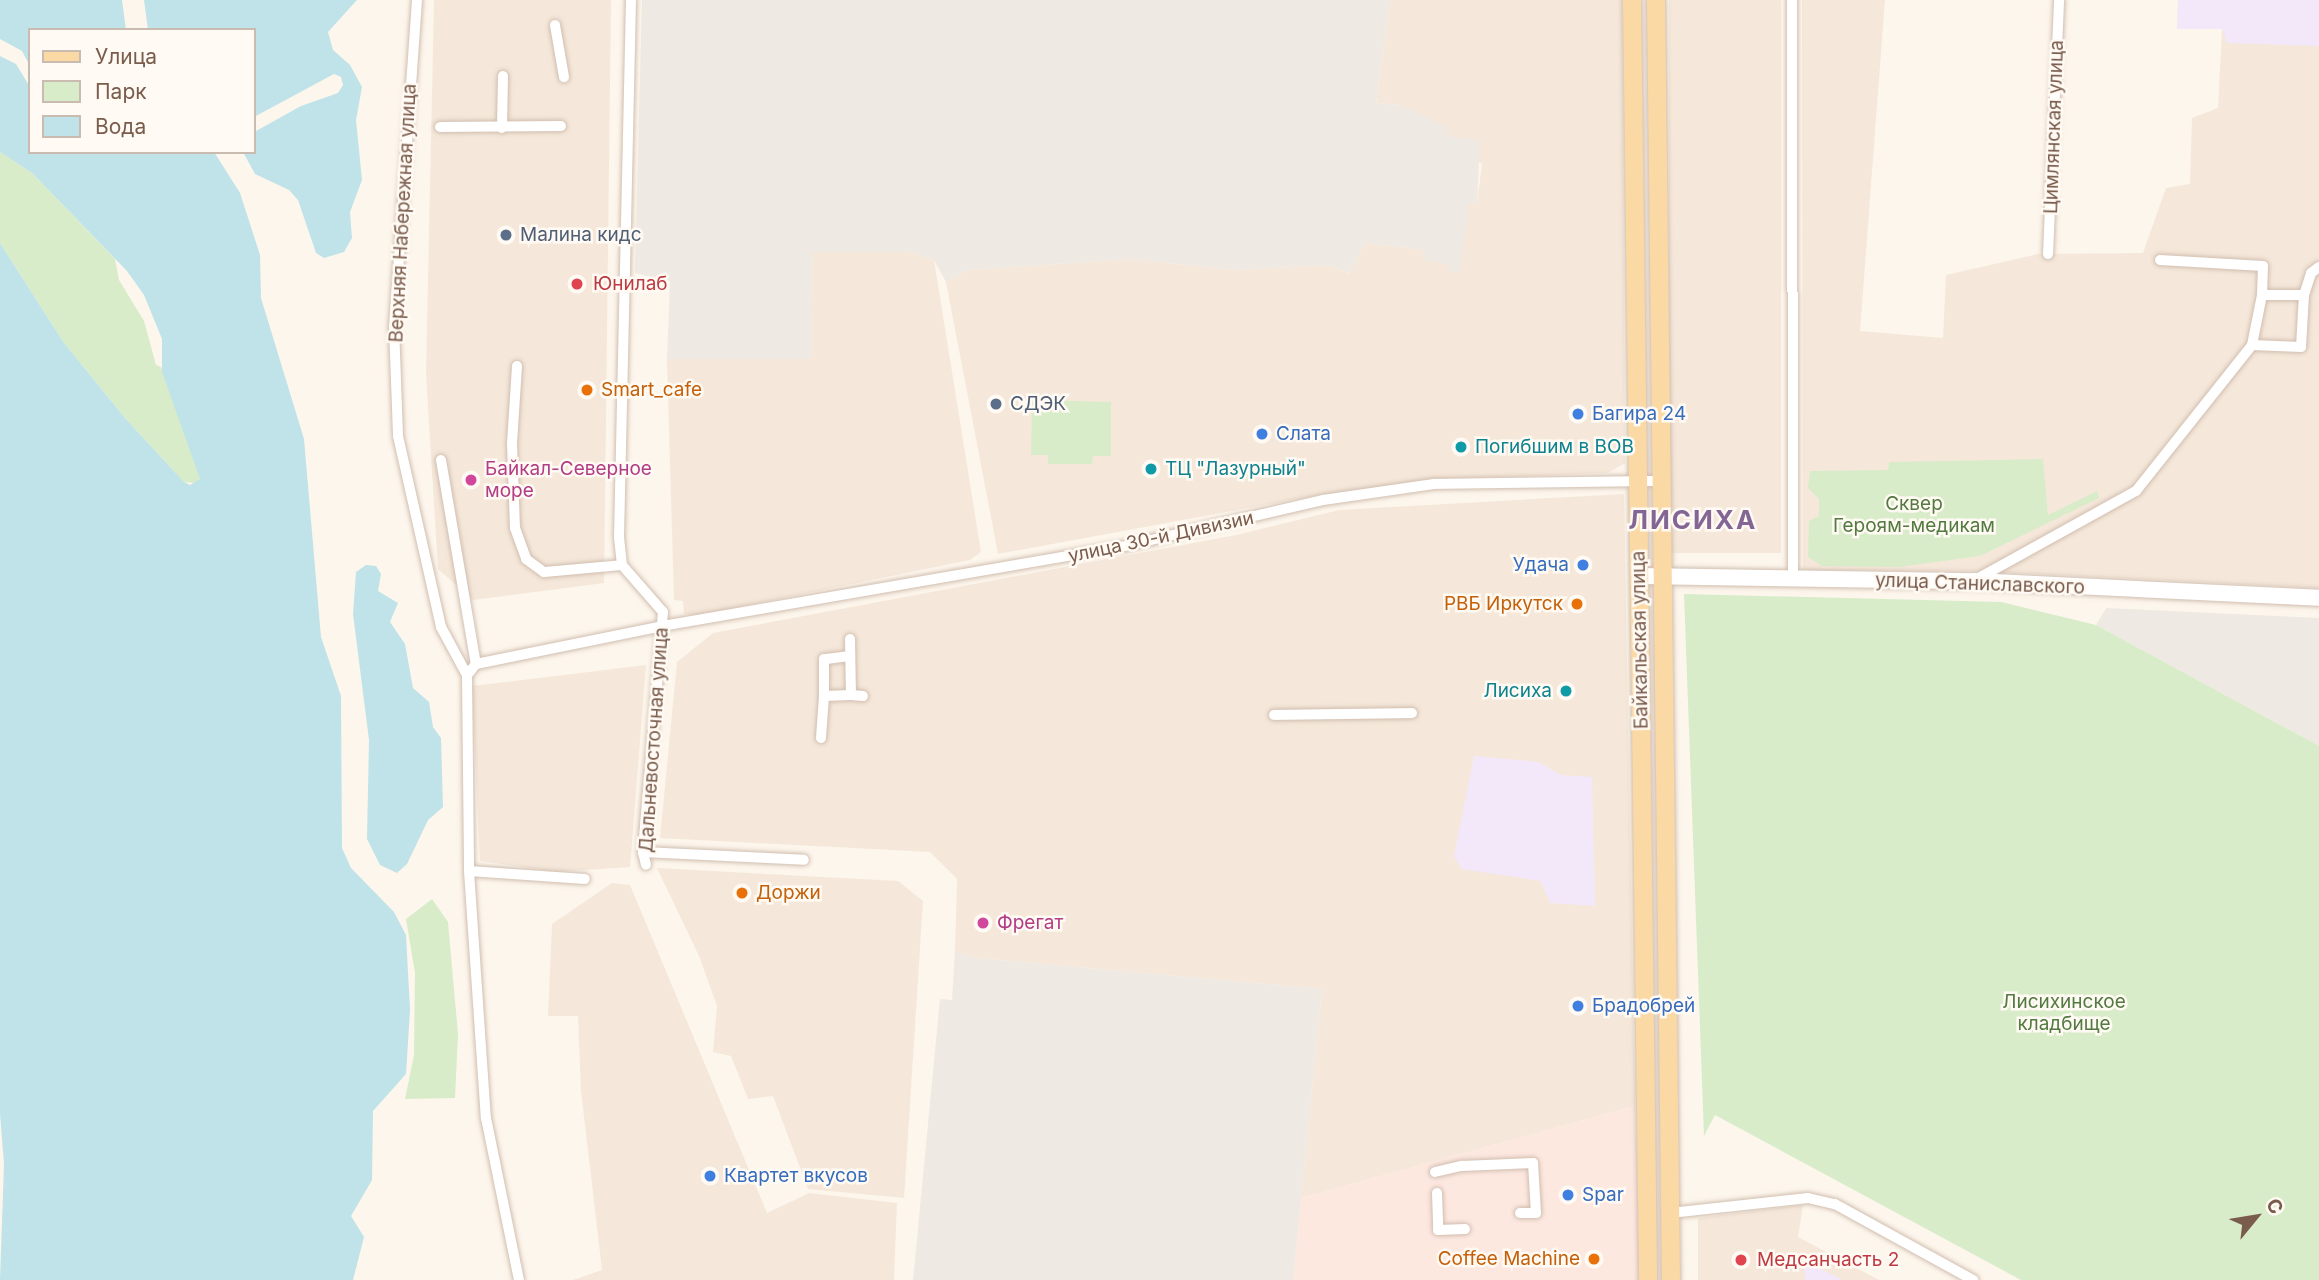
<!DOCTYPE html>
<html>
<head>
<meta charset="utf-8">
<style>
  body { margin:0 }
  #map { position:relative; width:2319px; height:1280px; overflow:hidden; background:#fdf6ec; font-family:Inter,sans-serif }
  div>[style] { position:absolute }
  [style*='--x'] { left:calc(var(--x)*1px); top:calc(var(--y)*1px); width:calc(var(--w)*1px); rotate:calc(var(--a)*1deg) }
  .residential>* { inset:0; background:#f5e8da; transform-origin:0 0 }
  .commercial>* { inset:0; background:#fde8e0 }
  .industrial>* { inset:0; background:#efe9e4 }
  .education>* { inset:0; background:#f3e8fa }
  .green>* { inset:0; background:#d8ecc9 }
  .water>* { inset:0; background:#bfe3e8 }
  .roads { filter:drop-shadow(0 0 2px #d1beb0) drop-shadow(0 0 2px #d1beb0) }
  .street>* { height:10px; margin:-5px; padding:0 5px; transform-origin:5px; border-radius:5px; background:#fff }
  .secondary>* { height:16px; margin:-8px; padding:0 8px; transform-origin:8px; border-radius:8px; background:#fff }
  .primary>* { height:18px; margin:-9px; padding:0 9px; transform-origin:9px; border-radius:9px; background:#fbd9a5 }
  .dots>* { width:19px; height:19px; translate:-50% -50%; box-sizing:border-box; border:4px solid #fffaf3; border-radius:50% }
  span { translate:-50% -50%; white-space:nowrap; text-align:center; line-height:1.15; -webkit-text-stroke:5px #fffaf3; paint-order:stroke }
  .street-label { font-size:19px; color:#7a5c4d }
  .service-label { font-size:19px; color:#4e5e75 }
  .left { translate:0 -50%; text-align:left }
  .health-label { font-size:19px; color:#be3a42 }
  .food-label { font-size:19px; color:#c56008 }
  .right { translate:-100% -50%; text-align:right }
  .shop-label { font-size:19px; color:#366cbe }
  .culture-label { font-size:19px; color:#0d838f }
  .hotel-label { font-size:19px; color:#b23c85 }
  .park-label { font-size:19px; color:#537a41 }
  .district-label { font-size:26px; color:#846695; font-weight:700; letter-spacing:2px }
  .legend { position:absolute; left:28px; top:28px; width:228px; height:126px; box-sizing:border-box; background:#fffaf3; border:2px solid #cabbb1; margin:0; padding:9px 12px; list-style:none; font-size:21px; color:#7a5c4d }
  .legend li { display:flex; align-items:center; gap:14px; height:35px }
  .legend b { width:35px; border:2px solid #cabbb1 }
  .north { position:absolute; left:2221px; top:1182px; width:70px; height:70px; -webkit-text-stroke:5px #fffaf3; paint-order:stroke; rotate:60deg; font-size:19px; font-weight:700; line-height:28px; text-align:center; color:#7a5c4d }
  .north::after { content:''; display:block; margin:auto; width:24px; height:32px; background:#7a5c4d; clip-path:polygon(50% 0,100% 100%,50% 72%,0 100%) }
</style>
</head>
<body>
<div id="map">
  <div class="residential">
    <i style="clip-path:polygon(434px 0,611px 0,604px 583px,473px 600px,438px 569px,426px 374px)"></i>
    <i style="clip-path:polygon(1390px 0,1622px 0,1625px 463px,1608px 473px,1474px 478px,1324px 494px,998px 554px,946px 282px,968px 270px,1129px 259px,1236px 270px,1330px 265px,1349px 274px,1365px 243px,1425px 250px,1469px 203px,1477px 203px,1482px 164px,1399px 105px,1376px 103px)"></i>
    <i style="left:1669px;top:0;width:112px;height:553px"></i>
    <i style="clip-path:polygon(1802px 0,1885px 0,1860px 331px,1943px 338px,1946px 275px,2038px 254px,2143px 253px,2166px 188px,2190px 184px,2192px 118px,2218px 108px,2222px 29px,2177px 29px,2178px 0,2319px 0,2319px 588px,1975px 571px,1803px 570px)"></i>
    <i style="clip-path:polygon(813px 252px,908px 252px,934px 260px,981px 552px,970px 560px,699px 615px,684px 614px,683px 601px,674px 600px,667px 359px,811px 359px)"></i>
    <i style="clip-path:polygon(1624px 494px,1635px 1106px,1301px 1198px,1322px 989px,977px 958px,955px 951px,957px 879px,930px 852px,660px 838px,677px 662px,713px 633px,1236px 535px,1339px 510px)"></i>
    <i style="clip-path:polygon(646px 665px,630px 867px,556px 872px,480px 861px,472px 686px)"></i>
    <i style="clip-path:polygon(657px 868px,898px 881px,923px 901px,904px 1198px,808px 1189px,773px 1096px,748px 1099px,731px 1056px,713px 1052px,717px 1006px,699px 956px)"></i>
    <i style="clip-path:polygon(612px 883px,630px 885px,767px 1213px,809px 1193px,897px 1203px,894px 1280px,573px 1280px,602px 1270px,581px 1091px,578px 1016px,548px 1016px,552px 924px)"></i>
    <i style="clip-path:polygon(1803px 1205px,1798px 1237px,1879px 1280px,1698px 1280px,1698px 1218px)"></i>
  </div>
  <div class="commercial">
    <i style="clip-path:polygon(1635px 1106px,1640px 1280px,1293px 1280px,1301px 1198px)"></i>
  </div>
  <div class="industrial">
    <i style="clip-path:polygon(642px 0,1390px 0,1376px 103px,1399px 105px,1444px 125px,1450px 137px,1480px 140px,1477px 204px,1469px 203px,1460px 272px,1449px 272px,1449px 264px,1423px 260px,1424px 250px,1365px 243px,1350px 274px,1330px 265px,1236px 270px,1129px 259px,968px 270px,946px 282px,934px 260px,908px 252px,813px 252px,811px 359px,667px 359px,670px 281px,635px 273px)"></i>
    <i style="clip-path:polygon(2106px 608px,2319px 618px,2319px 746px,2096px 625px)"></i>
    <i style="clip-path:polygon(955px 951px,977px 958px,1322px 989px,1293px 1280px,913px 1280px,940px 999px,952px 1000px)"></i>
  </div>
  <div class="education">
    <i style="clip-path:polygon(2178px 0,2319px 0,2319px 46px,2227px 43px,2222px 29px,2177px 29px)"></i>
    <i style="clip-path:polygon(1474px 756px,1539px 762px,1560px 775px,1592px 777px,1595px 906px,1550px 903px,1541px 881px,1462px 869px,1454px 856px)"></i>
    <i style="clip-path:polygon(1804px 1260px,1842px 1280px,1805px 1280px)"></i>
  </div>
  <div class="green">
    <i style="clip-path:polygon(0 152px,32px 173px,115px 259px,119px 280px,144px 321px,156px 365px,161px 367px,198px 467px,200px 479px,195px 483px,184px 482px,125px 418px,64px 343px,0 243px)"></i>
    <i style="clip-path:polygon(1032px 400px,1111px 402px,1111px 456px,1093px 456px,1092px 464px,1048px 464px,1048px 455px,1031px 455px)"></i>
    <i style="clip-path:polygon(2043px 459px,2048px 515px,2097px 491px,2099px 498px,1980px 556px,1899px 567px,1822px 566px,1808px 557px,1809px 521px,1819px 516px,1819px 499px,1808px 488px,1810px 471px,1888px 470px,1889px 462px)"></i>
    <i style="clip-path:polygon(1684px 594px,2001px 602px,2096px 625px,2319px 746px,2319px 1280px,2021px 1280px,1715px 1115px,1704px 1136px)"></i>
    <i style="clip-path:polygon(432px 899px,448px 922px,458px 1034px,455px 1098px,405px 1099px,414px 1055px,415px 973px,406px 919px)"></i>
  </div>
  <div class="water">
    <i style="clip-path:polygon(0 0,122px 0,126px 30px,30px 30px,30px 66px,22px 51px,0 39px)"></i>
    <i style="clip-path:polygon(144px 0,357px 0,328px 32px,333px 50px,350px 65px,362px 87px,356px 120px,362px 180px,350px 212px,352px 238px,344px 252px,324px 258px,316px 253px,298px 200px,289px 190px,255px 174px,243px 152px,254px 152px,256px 131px,301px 106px,338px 93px,343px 85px,341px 77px,334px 74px,254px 117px,254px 30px,148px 30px)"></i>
    <i style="clip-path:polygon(0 56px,16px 64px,30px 87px,30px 152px,214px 152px,240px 193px,260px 255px,261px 298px,304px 439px,321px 637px,341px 696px,342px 848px,351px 868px,394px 912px,406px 935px,410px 1010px,406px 1074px,373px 1111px,372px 1180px,351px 1216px,364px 1237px,353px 1280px,0 1280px,4px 1164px,0 1114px,0 243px,64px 343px,125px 418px,184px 482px,190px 485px,200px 479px,162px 372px,162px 339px,144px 295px,127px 271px,32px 173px,0 152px)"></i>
    <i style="clip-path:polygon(366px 565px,376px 566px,381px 574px,378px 591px,398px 603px,390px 622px,405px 644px,413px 688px,429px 702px,433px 727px,441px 738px,443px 807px,428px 820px,407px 864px,397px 873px,380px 865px,367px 839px,369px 740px,353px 614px,356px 572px)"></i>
  </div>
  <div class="roads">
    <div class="street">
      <i style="--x:417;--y:0;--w:327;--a:94"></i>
      <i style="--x:394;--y:326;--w:110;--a:87.9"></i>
      <i style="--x:398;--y:436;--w:196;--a:77.3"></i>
      <i style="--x:441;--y:627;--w:55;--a:61.6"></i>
      <i style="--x:467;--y:675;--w:196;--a:89.4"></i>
      <i style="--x:469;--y:871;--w:248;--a:86.1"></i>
      <i style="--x:486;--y:1118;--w:165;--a:78.5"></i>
      <i style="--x:631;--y:0;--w:537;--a:91.28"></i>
      <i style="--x:619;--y:537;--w:28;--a:84"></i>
      <i style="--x:622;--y:565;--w:62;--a:48.9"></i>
      <i style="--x:663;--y:612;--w:241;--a:94.8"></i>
      <i style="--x:643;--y:852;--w:13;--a:77"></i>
      <i style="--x:1792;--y:0;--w:580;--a:89.9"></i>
      <i style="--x:555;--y:25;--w:53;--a:80.2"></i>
      <i style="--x:440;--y:127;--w:121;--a:-0.5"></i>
      <i style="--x:502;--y:128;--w:52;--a:-88.9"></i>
      <i style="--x:2048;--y:254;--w:254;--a:-87.5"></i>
      <i style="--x:2160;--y:260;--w:103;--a:3.3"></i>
      <i style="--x:2263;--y:266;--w:29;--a:92"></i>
      <i style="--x:2262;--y:295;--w:42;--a:0"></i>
      <i style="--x:2304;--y:295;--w:23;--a:-72"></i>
      <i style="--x:2311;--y:273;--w:10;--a:-37"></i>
      <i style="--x:2252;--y:345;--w:51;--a:-78.7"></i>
      <i style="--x:517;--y:366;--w:77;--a:93.7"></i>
      <i style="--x:512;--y:443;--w:85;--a:88"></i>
      <i style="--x:515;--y:528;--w:33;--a:70"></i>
      <i style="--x:526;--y:559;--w:22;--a:36"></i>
      <i style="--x:544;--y:572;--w:78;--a:-5.1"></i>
      <i style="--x:441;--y:460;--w:207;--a:80.3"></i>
      <i style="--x:1977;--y:579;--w:182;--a:-29"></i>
      <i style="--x:2136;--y:491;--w:186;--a:-51.5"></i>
      <i style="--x:2252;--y:345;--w:49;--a:2.3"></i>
      <i style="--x:2301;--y:347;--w:52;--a:-86.7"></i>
      <i style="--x:850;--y:639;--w:56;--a:89"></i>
      <i style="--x:851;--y:695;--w:12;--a:5"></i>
      <i style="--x:850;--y:656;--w:26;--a:173"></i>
      <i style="--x:824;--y:659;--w:37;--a:90"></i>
      <i style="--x:824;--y:696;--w:27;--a:-2"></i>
      <i style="--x:467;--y:675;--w:14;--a:-51"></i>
      <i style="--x:476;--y:664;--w:190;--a:-11.5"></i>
      <i style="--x:662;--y:626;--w:466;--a:-9.8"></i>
      <i style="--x:1121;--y:547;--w:207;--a:-13.1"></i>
      <i style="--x:1323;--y:500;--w:112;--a:-8.2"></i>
      <i style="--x:1434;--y:484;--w:229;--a:-0.8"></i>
      <i style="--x:1274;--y:715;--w:138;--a:-0.8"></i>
      <i style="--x:821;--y:738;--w:42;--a:-85.9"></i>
      <i style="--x:643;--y:852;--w:161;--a:2.8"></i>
      <i style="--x:469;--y:871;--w:116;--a:3.9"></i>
      <i style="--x:1435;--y:1172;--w:28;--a:-13"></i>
      <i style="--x:1462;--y:1166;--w:71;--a:-2.4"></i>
      <i style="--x:1533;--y:1163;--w:50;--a:86.6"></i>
      <i style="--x:1536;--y:1213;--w:16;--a:180"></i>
      <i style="--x:1437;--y:1193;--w:37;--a:88"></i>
      <i style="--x:1438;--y:1230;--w:27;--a:-2"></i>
      <i style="--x:1670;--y:1213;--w:139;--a:-6.2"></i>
      <i style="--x:1808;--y:1198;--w:28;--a:13"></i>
      <i style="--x:1835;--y:1204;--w:158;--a:28.8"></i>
    </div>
    <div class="secondary">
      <i style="--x:1640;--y:576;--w:334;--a:0.9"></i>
      <i style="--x:1974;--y:581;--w:345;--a:2.8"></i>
    </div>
    <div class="primary">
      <i style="--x:1632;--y:0;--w:1280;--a:89.28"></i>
      <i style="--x:1656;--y:0;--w:1280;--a:89.33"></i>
    </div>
  </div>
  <div class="dots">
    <i style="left:506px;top:235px;background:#5c6f8a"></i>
    <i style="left:577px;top:284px;background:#e0444e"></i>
    <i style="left:587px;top:390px;background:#e8710a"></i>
    <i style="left:996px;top:404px;background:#5c6f8a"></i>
    <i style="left:1578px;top:414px;background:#3f7fe0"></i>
    <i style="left:1262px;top:434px;background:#3f7fe0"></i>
    <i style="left:1461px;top:447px;background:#0f9aa8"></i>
    <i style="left:1151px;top:469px;background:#0f9aa8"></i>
    <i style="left:471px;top:480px;background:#d1479c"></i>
    <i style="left:1583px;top:565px;background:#3f7fe0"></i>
    <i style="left:1577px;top:604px;background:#e8710a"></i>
    <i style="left:1566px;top:691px;background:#0f9aa8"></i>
    <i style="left:742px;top:893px;background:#e8710a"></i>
    <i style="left:983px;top:923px;background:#d1479c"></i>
    <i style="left:1578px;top:1006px;background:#3f7fe0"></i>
    <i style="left:710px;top:1176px;background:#3f7fe0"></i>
    <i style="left:1568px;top:1195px;background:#3f7fe0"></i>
    <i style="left:1594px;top:1259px;background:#e8710a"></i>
    <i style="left:1741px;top:1260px;background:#e0444e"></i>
  </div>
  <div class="street-label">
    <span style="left:2054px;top:127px;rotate:-88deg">Цимлянская улица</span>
    <span style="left:403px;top:213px;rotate:-87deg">Верхняя Набережная улица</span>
    <span style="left:1161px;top:537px;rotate:-12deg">улица 30-й Дивизии</span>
    <span style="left:1980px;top:584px;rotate:2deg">улица Станиславского</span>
    <span style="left:1640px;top:640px;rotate:-91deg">Байкальская улица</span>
    <span style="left:654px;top:740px;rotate:-86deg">Дальневосточная улица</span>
  </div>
  <div class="service-label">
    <span class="left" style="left:520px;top:235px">Малина кидс</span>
    <span class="left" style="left:1010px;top:404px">СДЭК</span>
  </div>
  <div class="health-label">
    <span class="left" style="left:593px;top:284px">Юнилаб</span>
    <span class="left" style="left:1757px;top:1260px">Медсанчасть 2</span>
  </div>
  <div class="food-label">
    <span class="left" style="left:601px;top:390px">Smart_cafe</span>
    <span class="right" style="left:1563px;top:604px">РВБ Иркутск</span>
    <span class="left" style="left:756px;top:893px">Доржи</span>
    <span class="right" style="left:1580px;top:1259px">Coffee Machine</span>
  </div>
  <div class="shop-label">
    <span class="left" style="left:1592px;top:414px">Багира 24</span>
    <span class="left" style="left:1276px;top:434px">Слата</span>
    <span class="right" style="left:1569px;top:565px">Удача</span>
    <span class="left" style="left:1592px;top:1006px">Брадобрей</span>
    <span class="left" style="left:724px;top:1176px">Квартет вкусов</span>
    <span class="left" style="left:1582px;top:1195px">Spar</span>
  </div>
  <div class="culture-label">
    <span class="left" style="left:1475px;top:447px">Погибшим в ВОВ</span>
    <span class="left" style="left:1165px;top:469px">ТЦ "Лазурный"</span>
    <span class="right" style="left:1552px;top:691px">Лисиха</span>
  </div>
  <div class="hotel-label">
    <span class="left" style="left:485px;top:480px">Байкал-Северное<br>море</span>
    <span class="left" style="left:997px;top:923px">Фрегат</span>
  </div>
  <div class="park-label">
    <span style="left:1914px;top:515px">Сквер<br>Героям-медикам</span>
    <span style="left:2064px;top:1013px">Лисихинское<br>кладбище</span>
  </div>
  <div class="district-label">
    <span style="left:1693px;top:520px">ЛИСИХА</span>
  </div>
  <ul class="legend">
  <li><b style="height:9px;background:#fbd9a5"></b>Улица</li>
  <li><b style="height:19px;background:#d8ecc9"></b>Парк</li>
  <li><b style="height:19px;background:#bfe3e8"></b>Вода</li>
  </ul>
  <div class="north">С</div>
</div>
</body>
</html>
